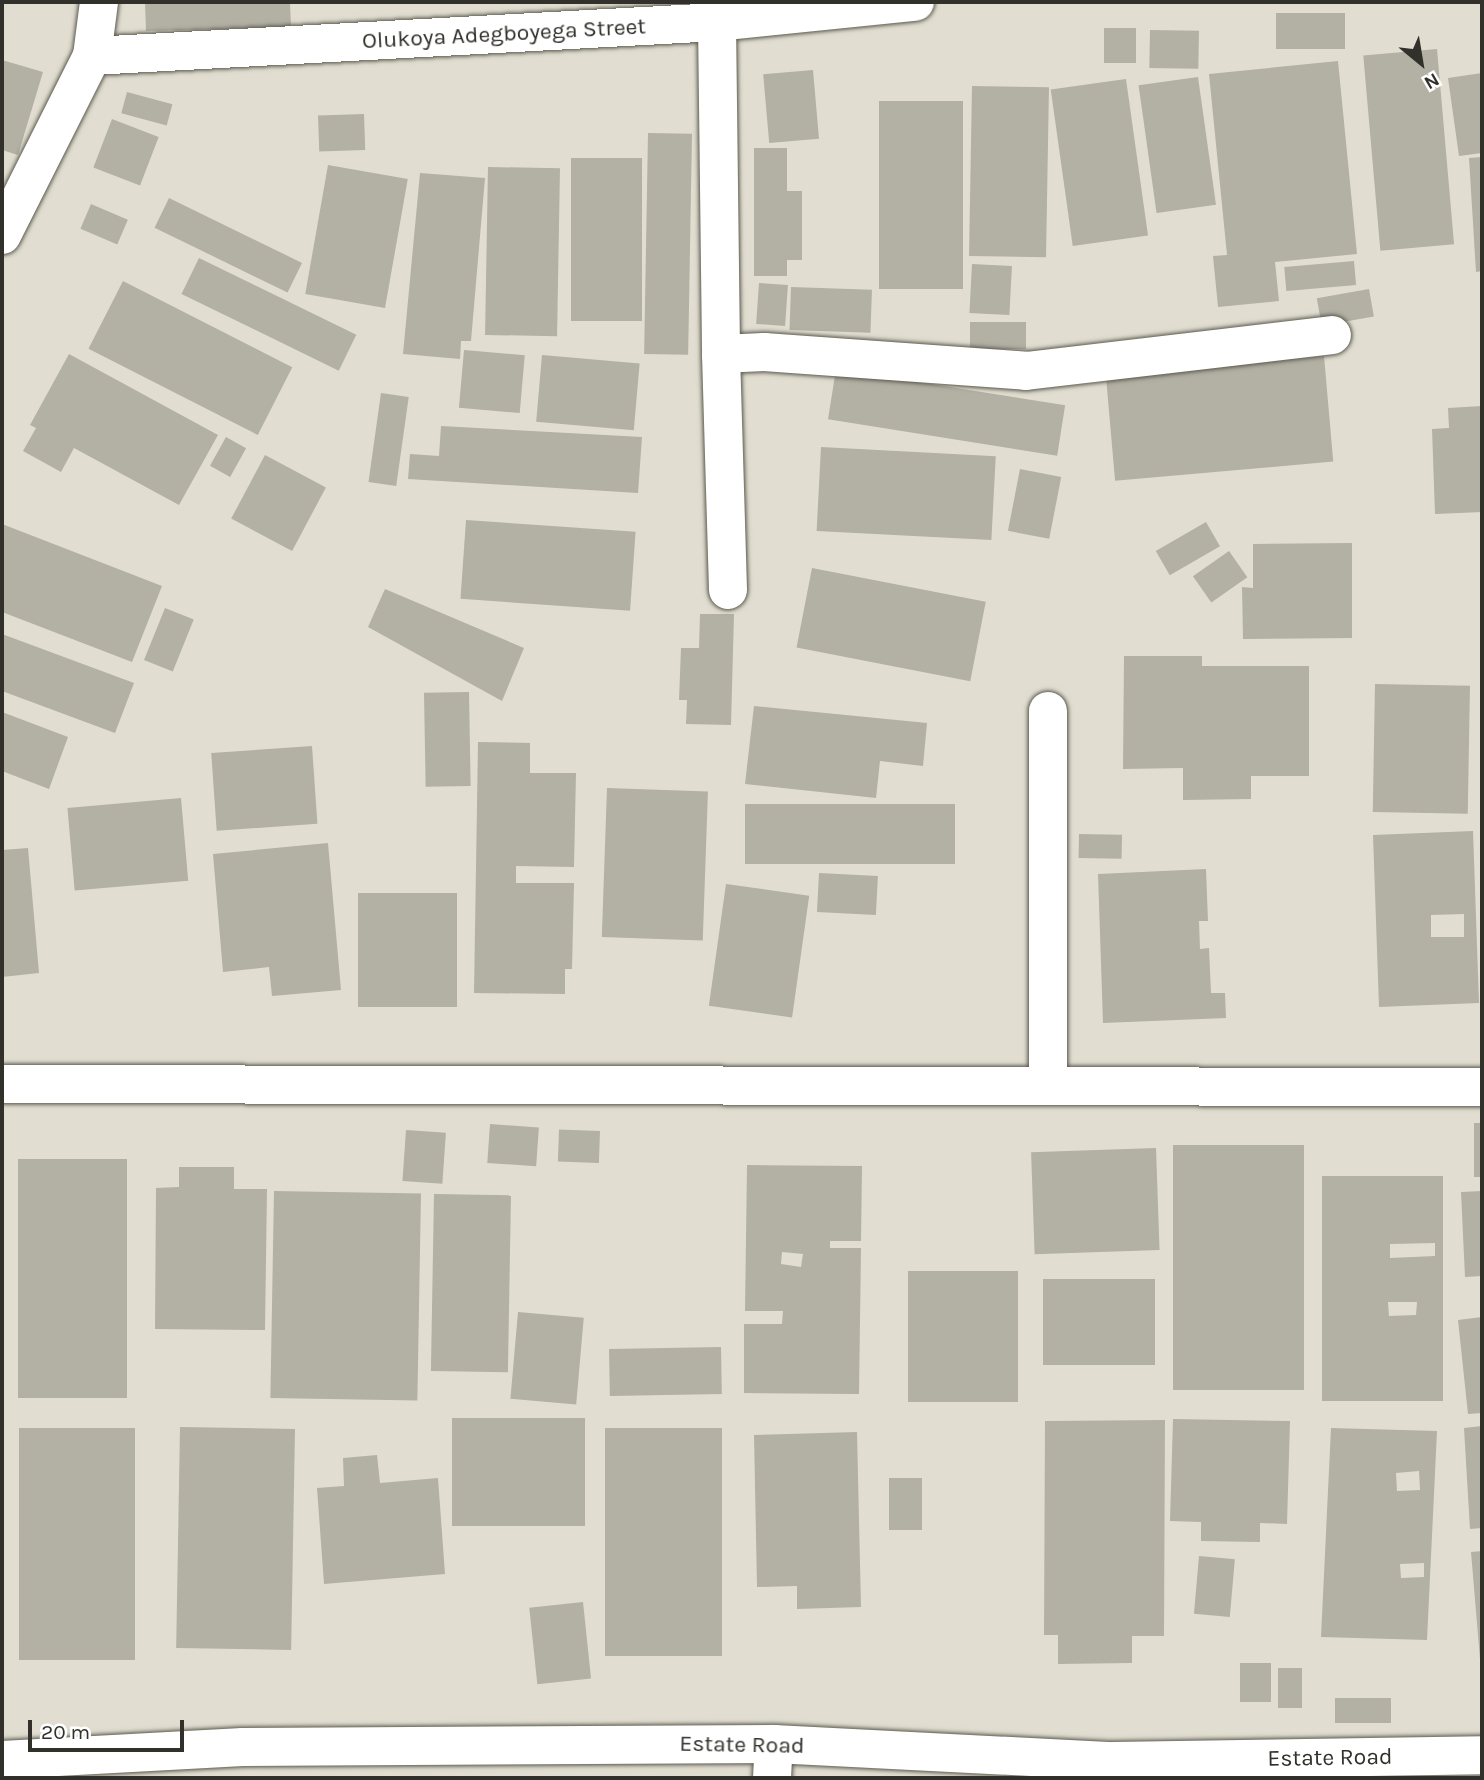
<!DOCTYPE html>
<html>
<head>
<meta charset="utf-8">
<style>
  body { margin:0 }
  #map { position:relative; width:1484px; height:1780px; overflow:hidden; background:#e1ded1; font-family:Karla,sans-serif }
  div>[style] { position:absolute }
  [style*='--x'] { left:calc(var(--x)*1px); top:calc(var(--y)*1px); width:calc(var(--w)*1px); rotate:calc(var(--a)*1deg) }
  .building>* { inset:0; background:#b3b0a4; transform-origin:0 0 }
  .roads { filter:drop-shadow(0 0 2px #5c5a4e) drop-shadow(0 0 2px #5c5a4e) }
  .minor>* { height:38px; margin:-19px; padding:0 19px; transform-origin:19px; border-radius:19px; background:#fff }
  span { translate:-50% -50%; white-space:nowrap; text-align:center; line-height:1.15; -webkit-text-stroke:5px #fff; paint-order:stroke }
  .street-label { font-size:23px; color:#31302b }
  .frame { position:absolute; inset:0; border:4px solid #31302b; pointer-events:none }
  .north { position:absolute; left:1386px; top:28px; width:70px; height:70px; -webkit-text-stroke:5px #fff; paint-order:stroke; rotate:150deg; font-size:19px; font-weight:700; line-height:28px; text-align:center; color:#31302b }
  .north::after { content:''; display:block; margin:auto; width:24px; height:32px; background:#31302b; clip-path:polygon(50% 0,100% 100%,50% 72%,0 100%) }
  .scale { position:absolute; left:28px; top:1720px; width:156px; height:32px; box-sizing:border-box; border:4px solid #31302b; border-top:0; padding-left:9px; font-size:21px; line-height:24px; white-space:nowrap; color:#31302b; -webkit-text-stroke:5px #fff; paint-order:stroke }
</style>
</head>
<body>
<div id="map">
  <div class="building">
    <i style="clip-path:polygon(145px 2px,290px 2px,291px 27px,146px 31px)"></i>
    <i style="left:1276px;top:13px;width:69px;height:36px"></i>
    <i style="left:1104px;top:28px;width:32px;height:35px"></i>
    <i style="left:1150px;top:30px;width:49px;height:38px;rotate:1deg"></i>
    <i style="left:1437px;top:49px;width:196px;height:74px;rotate:85deg"></i>
    <i style="clip-path:polygon(2px 60px,43px 72px,18px 155px,2px 150px)"></i>
    <i style="clip-path:polygon(1338px 61px,1357px 254px,1275px 262px,1279px 301px,1218px 307px,1213px 256px,1227px 255px,1209px 74px)"></i>
    <i style="left:813px;top:70px;width:69px;height:50px;rotate:85deg"></i>
    <i style="clip-path:polygon(1482px 73px,1482px 153px,1459px 156px,1448px 78px)"></i>
    <i style="left:1198px;top:77px;width:129px;height:60px;rotate:82deg"></i>
    <i style="left:1126px;top:79px;width:158px;height:76px;rotate:82deg"></i>
    <i style="left:972px;top:86px;width:77px;height:170px;rotate:1deg"></i>
    <i style="left:127px;top:92px;width:47px;height:22px;rotate:15deg"></i>
    <i style="left:879px;top:101px;width:84px;height:188px"></i>
    <i style="left:364px;top:114px;width:36px;height:46px;rotate:88deg"></i>
    <i style="left:112px;top:119px;width:50px;height:52px;rotate:21deg"></i>
    <i style="left:648px;top:133px;width:44px;height:221px;rotate:1deg"></i>
    <i style="clip-path:polygon(754px 148px,787px 148px,787px 191px,802px 191px,802px 260px,787px 260px,787px 276px,754px 276px)"></i>
    <i style="clip-path:polygon(1482px 157px,1482px 271px,1476px 272px,1469px 158px)"></i>
    <i style="left:571px;top:158px;width:71px;height:163px"></i>
    <i style="left:328px;top:165px;width:81px;height:131px;rotate:10deg"></i>
    <i style="left:488px;top:167px;width:72px;height:168px;rotate:1deg"></i>
    <i style="clip-path:polygon(420px 173px,485px 178px,471px 341px,461px 341px,460px 359px,403px 354px)"></i>
    <i style="left:169px;top:198px;width:148px;height:33px;rotate:26deg"></i>
    <i style="left:91px;top:204px;width:40px;height:27px;rotate:23deg"></i>
    <i style="left:199px;top:258px;width:175px;height:40px;rotate:26deg"></i>
    <i style="left:1354px;top:261px;width:24px;height:70px;rotate:85deg"></i>
    <i style="left:972px;top:264px;width:40px;height:49px;rotate:3deg"></i>
    <i style="left:123px;top:281px;width:190px;height:76px;rotate:27deg"></i>
    <i style="left:759px;top:283px;width:29px;height:41px;rotate:4deg"></i>
    <i style="left:791px;top:287px;width:81px;height:43px;rotate:2deg"></i>
    <i style="left:1369px;top:289px;width:28px;height:53px;rotate:80deg"></i>
    <i style="left:970px;top:322px;width:56px;height:27px"></i>
    <i style="left:464px;top:350px;width:61px;height:58px;rotate:5deg"></i>
    <i style="clip-path:polygon(69px 354px,218px 435px,179px 505px,74px 448px,61px 472px,23px 451px,36px 428px,30px 425px)"></i>
    <i style="left:542px;top:355px;width:98px;height:67px;rotate:5deg"></i>
    <i style="left:1324px;top:356px;width:106px;height:219px;rotate:85deg"></i>
    <i style="left:836px;top:369px;width:232px;height:51px;rotate:9deg"></i>
    <i style="left:381px;top:393px;width:28px;height:90px;rotate:8deg"></i>
    <i style="clip-path:polygon(1482px 406px,1482px 512px,1435px 514px,1432px 429px,1449px 428px,1448px 408px)"></i>
    <i style="clip-path:polygon(441px 426px,642px 437px,638px 493px,408px 479px,410px 454px,439px 456px)"></i>
    <i style="left:226px;top:437px;width:23px;height:33px;rotate:29deg"></i>
    <i style="left:821px;top:447px;width:175px;height:84px;rotate:3deg"></i>
    <i style="left:265px;top:455px;width:69px;height:72px;rotate:28deg"></i>
    <i style="left:1020px;top:469px;width:42px;height:63px;rotate:11deg"></i>
    <i style="left:466px;top:520px;width:170px;height:79px;rotate:4deg"></i>
    <i style="left:1206px;top:522px;width:28px;height:58px;rotate:60deg"></i>
    <i style="clip-path:polygon(2px 524px,162px 586px,132px 662px,2px 612px)"></i>
    <i style="clip-path:polygon(1352px 543px,1352px 638px,1243px 639px,1242px 587px,1253px 588px,1253px 544px)"></i>
    <i style="left:1229px;top:551px;width:32px;height:44px;rotate:55deg"></i>
    <i style="left:812px;top:568px;width:177px;height:81px;rotate:11deg"></i>
    <i style="clip-path:polygon(385px 589px,524px 648px,502px 701px,368px 627px)"></i>
    <i style="left:165px;top:608px;width:31px;height:56px;rotate:22deg"></i>
    <i style="clip-path:polygon(700px 614px,734px 614px,731px 725px,686px 724px,687px 700px,679px 700px,681px 648px,699px 648px)"></i>
    <i style="clip-path:polygon(2px 634px,134px 683px,115px 733px,2px 691px)"></i>
    <i style="clip-path:polygon(1124px 656px,1202px 656px,1202px 666px,1309px 666px,1309px 776px,1251px 776px,1251px 799px,1183px 800px,1183px 768px,1123px 769px)"></i>
    <i style="left:1375px;top:684px;width:95px;height:128px;rotate:1deg"></i>
    <i style="left:469px;top:692px;width:94px;height:45px;rotate:89deg"></i>
    <i style="clip-path:polygon(754px 706px,927px 723px,923px 766px,880px 761px,876px 798px,745px 784px)"></i>
    <i style="clip-path:polygon(2px 712px,68px 737px,49px 789px,2px 771px)"></i>
    <i style="clip-path:polygon(478px 742px,530px 743px,530px 773px,576px 773px,574px 867px,516px 866px,516px 883px,574px 883px,572px 969px,565px 969px,565px 994px,474px 993px)"></i>
    <i style="left:312px;top:746px;width:78px;height:101px;rotate:86deg"></i>
    <i style="left:607px;top:788px;width:101px;height:149px;rotate:2deg"></i>
    <i style="left:181px;top:798px;width:83px;height:114px;rotate:85deg"></i>
    <i style="left:745px;top:804px;width:210px;height:60px"></i>
    <i style="clip-path:polygon(evenodd,1473px 831px,1479px 1003px,1379px 1007px,1373px 835px,1473px 831px,1464px 914px,1464px 937px,1431px 937px,1431px 915px,1464px 914px)"></i>
    <i style="left:1079px;top:834px;width:43px;height:24px;rotate:1deg"></i>
    <i style="clip-path:polygon(328px 843px,341px 990px,272px 996px,269px 967px,223px 972px,213px 854px)"></i>
    <i style="clip-path:polygon(28px 848px,39px 973px,2px 977px,2px 850px)"></i>
    <i style="clip-path:polygon(1206px 869px,1208px 921px,1199px 921px,1200px 949px,1209px 948px,1211px 993px,1225px 993px,1226px 1018px,1103px 1023px,1098px 874px)"></i>
    <i style="left:819px;top:873px;width:59px;height:39px;rotate:3deg"></i>
    <i style="left:726px;top:884px;width:84px;height:123px;rotate:8deg"></i>
    <i style="left:358px;top:893px;width:99px;height:114px"></i>
    <i style="left:1474px;top:1123px;width:8px;height:54px"></i>
    <i style="left:490px;top:1124px;width:49px;height:39px;rotate:4deg"></i>
    <i style="left:406px;top:1130px;width:40px;height:51px;rotate:4deg"></i>
    <i style="left:600px;top:1131px;width:32px;height:41px;rotate:92deg"></i>
    <i style="left:1304px;top:1145px;width:245px;height:131px;rotate:90deg"></i>
    <i style="left:1156px;top:1148px;width:102px;height:125px;rotate:88deg"></i>
    <i style="left:127px;top:1159px;width:239px;height:109px;rotate:90deg"></i>
    <i style="clip-path:polygon(evenodd,747px 1165px,862px 1166px,861px 1241px,830px 1241px,830px 1248px,861px 1248px,859px 1394px,744px 1393px,744px 1324px,782px 1324px,783px 1311px,745px 1311px,747px 1165px,782px 1252px,803px 1254px,801px 1267px,781px 1264px,782px 1252px)"></i>
    <i style="clip-path:polygon(179px 1167px,234px 1167px,234px 1189px,267px 1189px,265px 1330px,155px 1329px,156px 1188px,179px 1187px)"></i>
    <i style="clip-path:polygon(evenodd,1322px 1176px,1443px 1176px,1443px 1401px,1322px 1401px,1322px 1176px,1435px 1243px,1435px 1256px,1390px 1258px,1390px 1244px,1435px 1243px,1322px 1176px,1388px 1302px,1417px 1302px,1416px 1315px,1389px 1316px,1388px 1302px)"></i>
    <i style="left:274px;top:1191px;width:147px;height:207px;rotate:1deg"></i>
    <i style="clip-path:polygon(1482px 1191px,1482px 1276px,1465px 1277px,1461px 1192px)"></i>
    <i style="left:434px;top:1194px;width:77px;height:177px;rotate:1deg"></i>
    <i style="left:1018px;top:1271px;width:131px;height:110px;rotate:90deg"></i>
    <i style="left:1155px;top:1279px;width:86px;height:112px;rotate:90deg"></i>
    <i style="left:518px;top:1312px;width:66px;height:87px;rotate:5deg"></i>
    <i style="clip-path:polygon(1482px 1317px,1482px 1413px,1468px 1414px,1458px 1320px)"></i>
    <i style="left:721px;top:1347px;width:47px;height:112px;rotate:89deg"></i>
    <i style="left:452px;top:1418px;width:133px;height:108px"></i>
    <i style="clip-path:polygon(1173px 1419px,1290px 1421px,1287px 1524px,1260px 1523px,1260px 1542px,1201px 1541px,1201px 1522px,1170px 1521px)"></i>
    <i style="clip-path:polygon(1165px 1420px,1164px 1636px,1132px 1636px,1132px 1663px,1058px 1664px,1058px 1635px,1044px 1635px,1045px 1421px)"></i>
    <i style="clip-path:polygon(1482px 1426px,1482px 1528px,1470px 1529px,1464px 1428px)"></i>
    <i style="left:19px;top:1428px;width:116px;height:232px"></i>
    <i style="left:605px;top:1428px;width:117px;height:228px"></i>
    <i style="clip-path:polygon(evenodd,1331px 1428px,1437px 1431px,1427px 1640px,1321px 1637px,1331px 1428px,1419px 1471px,1420px 1490px,1397px 1491px,1396px 1473px,1419px 1471px,1331px 1428px,1424px 1563px,1424px 1577px,1401px 1578px,1400px 1564px,1424px 1563px)"></i>
    <i style="left:295px;top:1429px;width:221px;height:115px;rotate:91deg"></i>
    <i style="clip-path:polygon(857px 1432px,861px 1607px,797px 1609px,797px 1586px,757px 1587px,754px 1435px)"></i>
    <i style="clip-path:polygon(377px 1455px,380px 1483px,438px 1478px,445px 1574px,324px 1584px,317px 1488px,344px 1486px,343px 1458px)"></i>
    <i style="left:922px;top:1478px;width:52px;height:33px;rotate:90deg"></i>
    <i style="clip-path:polygon(1482px 1551px,1482px 1659px,1480px 1659px,1471px 1552px)"></i>
    <i style="left:1199px;top:1556px;width:36px;height:58px;rotate:5deg"></i>
    <i style="left:583px;top:1602px;width:77px;height:54px;rotate:84deg"></i>
    <i style="left:1271px;top:1663px;width:39px;height:31px;rotate:90deg"></i>
    <i style="left:1278px;top:1668px;width:24px;height:40px"></i>
    <i style="left:1335px;top:1698px;width:56px;height:25px"></i>
  </div>
  <div class="roads">
    <div class="minor">
      <i style="--x:717;--y:22;--w:332;--a:89.3"></i>
      <i style="--x:721;--y:354;--w:236;--a:88.3"></i>
      <i style="--x:92;--y:56;--w:626;--a:-3.11"></i>
      <i style="--x:717;--y:22;--w:199;--a:-5.8"></i>
      <i style="--x:2;--y:235;--w:200;--a:-63.3"></i>
      <i style="--x:92;--y:56;--w:54;--a:-82.6"></i>
      <i style="--x:721;--y:354;--w:43;--a:-2.7"></i>
      <i style="--x:764;--y:352;--w:263;--a:4.1"></i>
      <i style="--x:1026;--y:371;--w:308;--a:-6.7"></i>
      <i style="--x:2;--y:1084;--w:1480;--a:0.12"></i>
      <i style="--x:1048;--y:1084;--w:373;--a:-90"></i>
      <i style="--x:2;--y:1760;--w:241;--a:-3.1"></i>
      <i style="--x:243;--y:1747;--w:531;--a:-0.32"></i>
      <i style="--x:774;--y:1744;--w:339;--a:2.9"></i>
      <i style="--x:1113;--y:1761;--w:369;--a:-0.9"></i>
      <i style="--x:772;--y:1778;--w:34;--a:-87"></i>
    </div>
  </div>
  <div class="street-label">
    <span style="left:504px;top:34px;rotate:-3deg">Olukoya Adegboyega Street</span>
    <span style="left:742px;top:1745px;rotate:1deg">Estate Road</span>
    <span style="left:1330px;top:1758px;rotate:-1deg">Estate Road</span>
  </div>
  <div class="frame"></div>
  <div class="north">N</div>
  <div class="scale">20 m</div>
</div>
</body>
</html>
